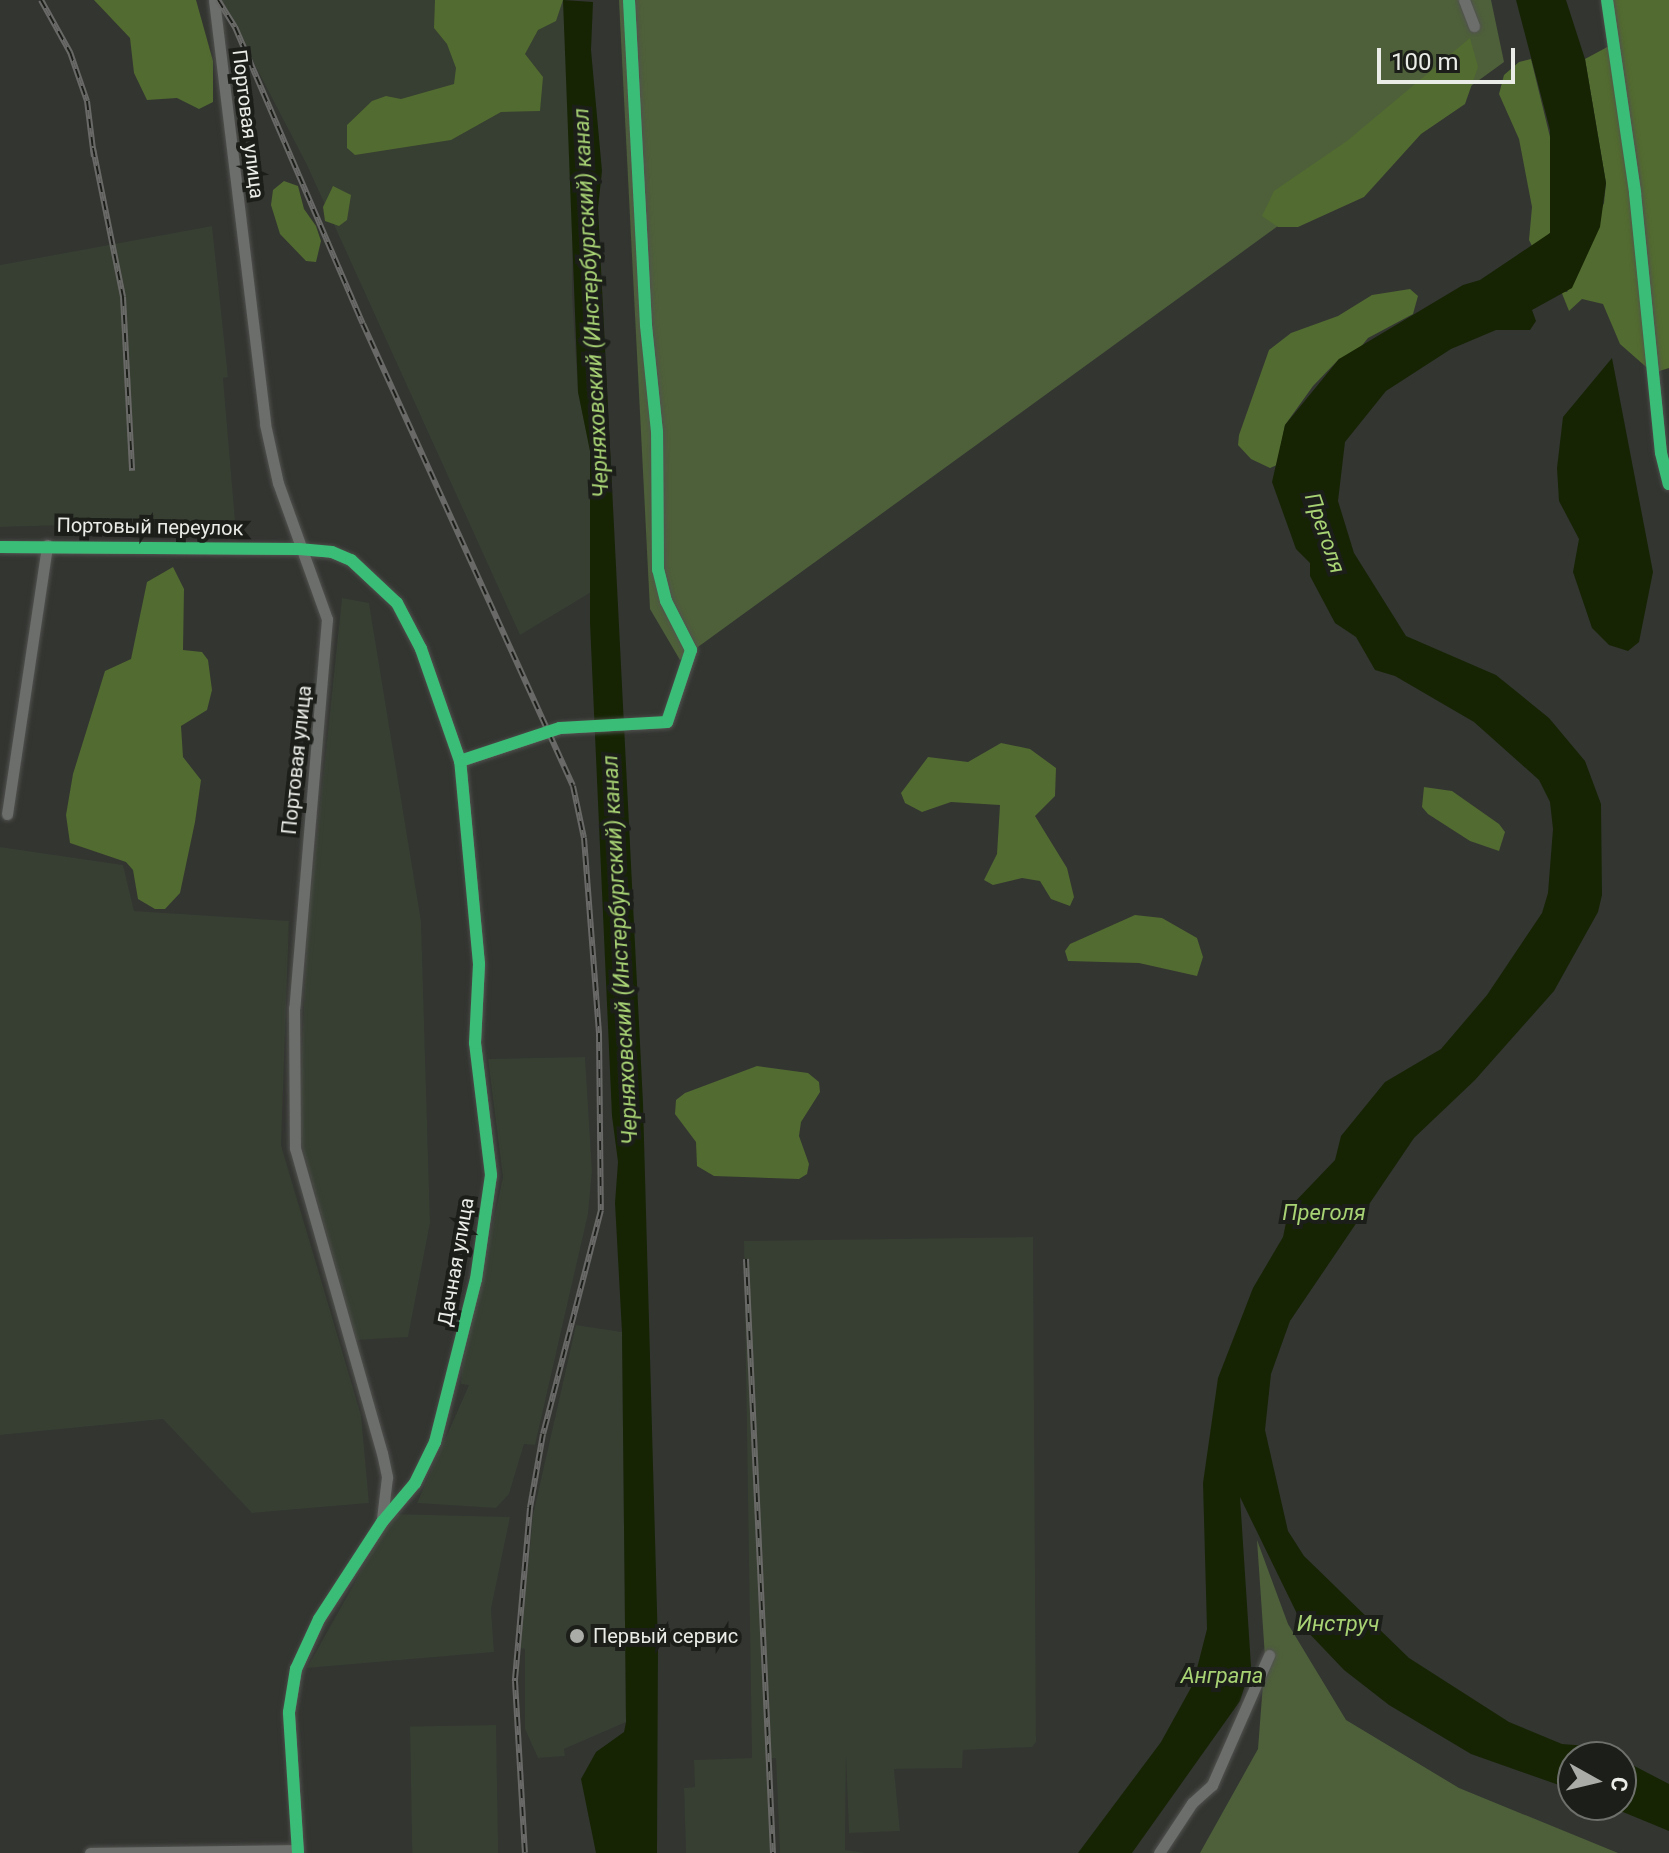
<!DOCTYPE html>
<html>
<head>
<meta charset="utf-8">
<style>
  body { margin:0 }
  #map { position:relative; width:1669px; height:1853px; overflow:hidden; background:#333531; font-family:Roboto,sans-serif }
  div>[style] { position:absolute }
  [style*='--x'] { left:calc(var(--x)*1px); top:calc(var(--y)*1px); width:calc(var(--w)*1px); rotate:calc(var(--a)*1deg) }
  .built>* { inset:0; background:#373e32; transform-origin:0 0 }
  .green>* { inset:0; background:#4e603a }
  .forest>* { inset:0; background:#526b30 }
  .water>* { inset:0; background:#162404 }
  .roads { filter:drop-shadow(0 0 2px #51524f) drop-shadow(0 0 2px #51524f) }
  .minor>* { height:11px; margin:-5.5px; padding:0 5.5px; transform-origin:5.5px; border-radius:5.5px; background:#6c6e6b }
  .rail>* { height:6px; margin-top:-3px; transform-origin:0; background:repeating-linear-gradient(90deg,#1c1e1a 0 9px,#696a67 0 18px); box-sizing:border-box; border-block:2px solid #696a67 }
  .cycleway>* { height:12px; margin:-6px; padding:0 6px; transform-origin:6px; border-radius:6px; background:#3abd76 }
  .dots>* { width:22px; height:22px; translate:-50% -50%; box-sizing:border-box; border:4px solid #1c1e1a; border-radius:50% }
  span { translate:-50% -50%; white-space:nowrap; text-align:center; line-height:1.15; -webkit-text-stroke:8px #1c1e1a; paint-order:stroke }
  .street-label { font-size:20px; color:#eaece7 }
  .poi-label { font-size:20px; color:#eaece7 }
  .left { translate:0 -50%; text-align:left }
  .water-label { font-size:22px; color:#a8d374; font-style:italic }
  .north { position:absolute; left:1557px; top:1741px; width:80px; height:80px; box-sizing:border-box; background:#1c1e1a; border:2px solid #6e706c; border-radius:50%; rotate:98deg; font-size:22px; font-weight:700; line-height:32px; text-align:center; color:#eaece7 }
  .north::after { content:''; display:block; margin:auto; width:28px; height:36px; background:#aaaca7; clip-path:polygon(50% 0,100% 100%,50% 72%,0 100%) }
  .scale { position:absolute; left:1377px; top:48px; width:138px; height:36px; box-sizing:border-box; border:4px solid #eaece7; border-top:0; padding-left:10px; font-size:24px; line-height:28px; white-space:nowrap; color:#eaece7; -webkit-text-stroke:6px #1c1e1a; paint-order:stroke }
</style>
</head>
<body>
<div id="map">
  <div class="built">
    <i style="clip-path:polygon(221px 0,563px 0,573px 192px,572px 293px,578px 392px,590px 450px,593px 591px,520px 635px,307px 165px)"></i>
    <i style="clip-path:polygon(212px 226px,228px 377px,223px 378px,235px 520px,0 527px,0 265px)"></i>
    <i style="clip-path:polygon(342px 598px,369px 603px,421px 921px,430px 1223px,408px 1337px,356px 1340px,299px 1134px,307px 931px)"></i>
    <i style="clip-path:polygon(0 847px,123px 865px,134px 911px,289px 921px,281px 1145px,361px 1415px,369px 1503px,252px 1513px,163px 1419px,0 1435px)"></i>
    <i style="clip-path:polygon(585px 1057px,592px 1171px,588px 1214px,535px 1445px,524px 1444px,509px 1494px,496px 1508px,417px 1503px,469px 1385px,461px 1384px,462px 1368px,503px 1177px,488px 1059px)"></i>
    <i style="clip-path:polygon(1033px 1237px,1036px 1742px,1032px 1747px,963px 1750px,962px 1768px,894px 1769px,900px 1831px,849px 1833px,846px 1755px,845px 1850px,866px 1853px,780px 1853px,776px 1758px,770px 1758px,774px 1853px,686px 1853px,684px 1788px,695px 1787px,694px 1760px,752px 1758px,744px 1241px)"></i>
    <i style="clip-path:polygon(576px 1325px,622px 1332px,626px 1722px,564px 1749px,565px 1756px,538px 1758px,525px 1729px,525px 1649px,520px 1648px,533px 1515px)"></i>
    <i style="clip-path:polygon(393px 1514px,510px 1517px,491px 1609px,494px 1652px,307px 1668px)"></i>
    <i style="left:496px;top:1725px;width:128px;height:86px;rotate:89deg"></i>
  </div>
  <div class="green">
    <i style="clip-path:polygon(619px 0,1491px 0,1504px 62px,680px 660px,650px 609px)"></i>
    <i style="clip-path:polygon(1257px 1540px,1288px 1624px,1346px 1720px,1459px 1788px,1618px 1853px,1200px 1853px,1258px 1749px,1265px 1657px)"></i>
  </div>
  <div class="forest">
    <i style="clip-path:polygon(94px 0,196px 0,213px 61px,213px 102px,199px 109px,177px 98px,147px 100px,134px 73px,130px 38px)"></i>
    <i style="clip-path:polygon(435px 0,563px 0,556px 21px,538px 30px,525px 54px,543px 77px,540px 111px,501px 112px,451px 140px,355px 155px,347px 148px,347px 125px,372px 101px,386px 96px,401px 99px,454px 84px,456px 68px,447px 44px,434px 28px)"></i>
    <i style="clip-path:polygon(1607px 0,1669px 0,1669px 368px,1653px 373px,1620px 344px,1603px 304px,1582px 299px,1569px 311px,1561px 291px,1567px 292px,1604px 203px,1606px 183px,1585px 59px,1611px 45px)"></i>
    <i style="clip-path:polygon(1470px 38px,1478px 67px,1465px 104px,1421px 134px,1364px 197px,1298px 227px,1278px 227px,1262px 216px,1274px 191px,1347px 141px)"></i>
    <i style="clip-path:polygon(1531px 59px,1551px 141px,1550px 233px,1533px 248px,1529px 240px,1532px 207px,1519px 139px,1499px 94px,1504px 75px,1519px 62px)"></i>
    <i style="clip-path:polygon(284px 181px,298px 186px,304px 209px,316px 226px,321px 241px,316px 262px,306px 261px,280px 234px,271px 205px,273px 190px)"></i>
    <i style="clip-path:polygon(333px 186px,351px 195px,347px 220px,339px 226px,325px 221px,323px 207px)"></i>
    <i style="clip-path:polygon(1410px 289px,1418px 296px,1413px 314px,1368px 338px,1355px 354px,1339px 359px,1313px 386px,1285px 425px,1277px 465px,1270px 468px,1251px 459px,1238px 445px,1239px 435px,1269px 350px,1291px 333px,1338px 316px,1372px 295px)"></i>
    <i style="clip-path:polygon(173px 567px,184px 589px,183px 650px,202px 652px,208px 660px,212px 690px,207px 710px,181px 726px,183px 757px,201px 780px,195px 822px,180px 893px,165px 909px,155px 909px,138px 899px,133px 870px,126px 862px,70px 843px,66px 815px,73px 774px,105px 671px,131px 659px,147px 582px)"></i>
    <i style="clip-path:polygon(1001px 743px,1030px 749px,1056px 768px,1055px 796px,1035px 816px,1067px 868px,1074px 897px,1070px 906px,1051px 899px,1040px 881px,1022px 878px,993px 885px,984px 880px,997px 854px,1000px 805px,951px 802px,922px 812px,905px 803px,901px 793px,928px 757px,968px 762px)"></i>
    <i style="clip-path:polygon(1424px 787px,1452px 791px,1499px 824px,1505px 832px,1499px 851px,1470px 841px,1428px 814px,1422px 807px)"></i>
    <i style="clip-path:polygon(1135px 915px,1162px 918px,1197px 938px,1203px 957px,1197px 976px,1139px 963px,1068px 961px,1065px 951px,1070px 944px)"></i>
    <i style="clip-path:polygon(757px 1066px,808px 1073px,819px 1082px,820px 1092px,801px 1122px,799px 1136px,809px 1164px,807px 1174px,799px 1179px,714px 1176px,697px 1166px,696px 1142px,675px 1114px,676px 1100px,685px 1093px)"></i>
  </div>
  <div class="water">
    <i style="clip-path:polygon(563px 0,593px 2px,591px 50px,602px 171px,598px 208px,643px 1103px,658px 1646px,657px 1853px,596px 1853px,581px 1779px,596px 1752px,624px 1732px,626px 1722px,622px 1332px,615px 1203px,618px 1162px,612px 1116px,590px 623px,590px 451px,578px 392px)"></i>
    <i style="clip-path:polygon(1516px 0,1566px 0,1585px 59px,1606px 183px,1600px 227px,1572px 288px,1532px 310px,1536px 321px,1530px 330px,1496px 330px,1451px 349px,1386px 391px,1345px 442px,1338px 501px,1354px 553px,1406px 636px,1496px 675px,1549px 718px,1585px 761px,1601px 804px,1602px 895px,1598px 912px,1554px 991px,1475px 1080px,1414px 1138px,1290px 1321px,1271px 1374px,1265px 1430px,1288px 1531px,1304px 1556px,1409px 1658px,1509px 1722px,1562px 1744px,1588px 1746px,1617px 1757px,1573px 1757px,1573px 1790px,1471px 1754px,1389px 1705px,1344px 1670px,1304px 1628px,1240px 1497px,1251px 1666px,1240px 1701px,1132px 1853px,1078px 1853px,1161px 1742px,1193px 1684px,1207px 1629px,1203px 1483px,1218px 1378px,1253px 1288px,1283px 1237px,1289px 1208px,1335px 1160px,1341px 1136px,1385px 1082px,1441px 1049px,1487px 995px,1542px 913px,1548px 893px,1553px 829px,1550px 802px,1539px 780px,1474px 722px,1395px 676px,1375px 670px,1356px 637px,1335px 623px,1310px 576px,1310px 563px,1296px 549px,1272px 482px,1285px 425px,1339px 359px,1463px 285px,1480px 280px,1550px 233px,1550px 130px)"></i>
    <i style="clip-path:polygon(1612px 358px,1653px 572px,1639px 642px,1628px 651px,1609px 645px,1592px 628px,1573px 572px,1579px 539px,1559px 501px,1557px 468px,1563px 417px)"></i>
    <i style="clip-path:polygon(1621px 1759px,1669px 1784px,1669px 1831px,1606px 1805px,1621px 1805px)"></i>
  </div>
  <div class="roads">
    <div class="minor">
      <i style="--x:214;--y:0;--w:427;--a:83.1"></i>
      <i style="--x:265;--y:424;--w:60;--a:77.6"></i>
      <i style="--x:278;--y:483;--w:145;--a:70.2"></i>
      <i style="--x:327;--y:619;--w:390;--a:94.8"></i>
      <i style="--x:294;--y:1008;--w:140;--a:89.6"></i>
      <i style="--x:295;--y:1148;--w:317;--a:74.1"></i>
      <i style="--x:382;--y:1453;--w:25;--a:78"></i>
      <i style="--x:387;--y:1477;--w:42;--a:96.8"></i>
      <i style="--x:1464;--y:0;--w:28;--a:69"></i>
      <i style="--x:1607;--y:0;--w:195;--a:81.7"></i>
      <i style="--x:1635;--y:193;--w:261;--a:84.3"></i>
      <i style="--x:1661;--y:453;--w:32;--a:76"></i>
      <i style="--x:0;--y:547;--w:299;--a:0.4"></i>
      <i style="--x:299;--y:549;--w:33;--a:5"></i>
      <i style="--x:332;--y:552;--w:21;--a:23"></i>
      <i style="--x:351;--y:560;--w:63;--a:43.1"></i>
      <i style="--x:397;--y:603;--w:52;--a:62.4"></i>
      <i style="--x:421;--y:649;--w:119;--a:70.8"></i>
      <i style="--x:7;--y:814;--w:272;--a:-81.5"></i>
      <i style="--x:90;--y:1853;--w:208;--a:-0.8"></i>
      <i style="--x:298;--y:1853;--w:141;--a:-93.7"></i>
      <i style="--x:289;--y:1712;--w:44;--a:-80.8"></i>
      <i style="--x:296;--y:1669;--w:55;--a:-65.3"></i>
      <i style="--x:319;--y:1619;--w:116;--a:-57"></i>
      <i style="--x:382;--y:1522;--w:51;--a:-49.8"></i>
      <i style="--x:415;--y:1483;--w:46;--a:-64"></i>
      <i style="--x:435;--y:1442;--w:168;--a:-75.9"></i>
      <i style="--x:476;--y:1279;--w:105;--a:-81.8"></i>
      <i style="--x:491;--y:1175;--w:133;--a:-96.9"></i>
      <i style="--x:475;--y:1043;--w:79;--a:-87.1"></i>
      <i style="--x:479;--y:964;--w:204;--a:-95.3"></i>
      <i style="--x:460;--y:761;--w:105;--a:-18.3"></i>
      <i style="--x:560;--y:728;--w:107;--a:-3.2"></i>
      <i style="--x:667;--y:722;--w:76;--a:-71.6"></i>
      <i style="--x:691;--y:650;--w:55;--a:-117"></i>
      <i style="--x:666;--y:601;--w:32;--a:-104"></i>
      <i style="--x:658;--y:570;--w:138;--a:-90.4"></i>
      <i style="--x:657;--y:432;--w:108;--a:-95.9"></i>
      <i style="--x:646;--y:325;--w:325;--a:-93"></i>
      <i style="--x:1159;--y:1853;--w:60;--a:-56.6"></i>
      <i style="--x:1192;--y:1803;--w:27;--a:-42"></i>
      <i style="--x:1212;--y:1785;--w:142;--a:-66.3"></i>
    </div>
  </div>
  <div class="rail">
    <i style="--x:41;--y:0;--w:60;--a:60.9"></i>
    <i style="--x:70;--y:52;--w:52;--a:70.9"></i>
    <i style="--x:87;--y:101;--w:56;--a:82.9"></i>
    <i style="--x:218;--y:0;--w:32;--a:58"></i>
    <i style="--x:235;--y:27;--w:323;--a:66.7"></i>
    <i style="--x:363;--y:324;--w:507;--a:65.56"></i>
    <i style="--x:573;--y:786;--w:53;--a:78.1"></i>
    <i style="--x:584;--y:838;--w:196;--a:85.6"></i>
    <i style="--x:599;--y:1033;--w:177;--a:89.4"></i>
    <i style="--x:601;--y:1210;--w:231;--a:104.5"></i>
    <i style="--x:543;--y:1434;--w:75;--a:100"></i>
    <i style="--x:530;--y:1508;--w:174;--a:95"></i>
    <i style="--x:515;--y:1681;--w:172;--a:86.7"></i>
    <i style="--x:93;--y:148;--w:152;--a:78.6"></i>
    <i style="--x:123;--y:297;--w:174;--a:87"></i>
    <i style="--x:746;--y:1259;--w:595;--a:87.4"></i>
  </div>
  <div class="cycleway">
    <i style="--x:1607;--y:0;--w:195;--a:81.7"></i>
    <i style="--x:1635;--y:193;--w:261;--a:84.3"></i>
    <i style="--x:1661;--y:453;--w:32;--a:76"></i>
    <i style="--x:0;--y:547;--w:299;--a:0.4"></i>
    <i style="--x:299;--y:549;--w:33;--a:5"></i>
    <i style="--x:332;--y:552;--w:21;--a:23"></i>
    <i style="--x:351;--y:560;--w:63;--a:43.1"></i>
    <i style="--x:397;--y:603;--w:52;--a:62.4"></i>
    <i style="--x:421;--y:649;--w:119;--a:70.8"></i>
    <i style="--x:298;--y:1853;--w:141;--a:-93.7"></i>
    <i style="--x:289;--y:1712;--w:44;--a:-80.8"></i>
    <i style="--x:296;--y:1669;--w:55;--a:-65.3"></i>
    <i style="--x:319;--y:1619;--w:116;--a:-57"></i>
    <i style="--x:382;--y:1522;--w:51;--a:-49.8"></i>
    <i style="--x:415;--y:1483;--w:46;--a:-64"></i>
    <i style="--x:435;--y:1442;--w:168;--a:-75.9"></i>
    <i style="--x:476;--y:1279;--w:105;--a:-81.8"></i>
    <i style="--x:491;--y:1175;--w:133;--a:-96.9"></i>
    <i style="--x:475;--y:1043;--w:79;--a:-87.1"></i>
    <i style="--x:479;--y:964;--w:204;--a:-95.3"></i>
    <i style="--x:460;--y:761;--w:105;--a:-18.3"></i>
    <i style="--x:560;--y:728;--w:107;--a:-3.2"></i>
    <i style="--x:667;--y:722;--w:76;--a:-71.6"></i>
    <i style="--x:691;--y:650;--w:55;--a:-117"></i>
    <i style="--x:666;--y:601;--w:32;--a:-104"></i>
    <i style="--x:658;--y:570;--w:138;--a:-90.4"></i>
    <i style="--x:657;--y:432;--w:108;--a:-95.9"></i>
    <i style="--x:646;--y:325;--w:325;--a:-93"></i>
  </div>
  <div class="dots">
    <i style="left:577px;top:1636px;background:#aaaca7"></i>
  </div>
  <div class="street-label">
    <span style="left:248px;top:124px;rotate:83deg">Портовая улица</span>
    <span style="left:150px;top:527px;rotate:1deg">Портовый переулок</span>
    <span style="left:297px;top:760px;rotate:-84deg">Портовая улица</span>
    <span style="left:456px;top:1262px;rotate:-80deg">Дачная улица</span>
  </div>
  <div class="poi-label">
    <span class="left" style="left:593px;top:1636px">Первый сервис</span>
  </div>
  <div class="water-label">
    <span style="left:591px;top:303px;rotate:-93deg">Черняховский (Инстербургский) канал</span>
    <span style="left:1325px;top:533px;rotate:71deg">Преголя</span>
    <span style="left:620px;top:950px;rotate:-93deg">Черняховский (Инстербургский) канал</span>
    <span style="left:1324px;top:1213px">Преголя</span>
    <span style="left:1338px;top:1624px">Инструч</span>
    <span style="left:1222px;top:1676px">Анграпа</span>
  </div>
  <div class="north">С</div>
  <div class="scale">100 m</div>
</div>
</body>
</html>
